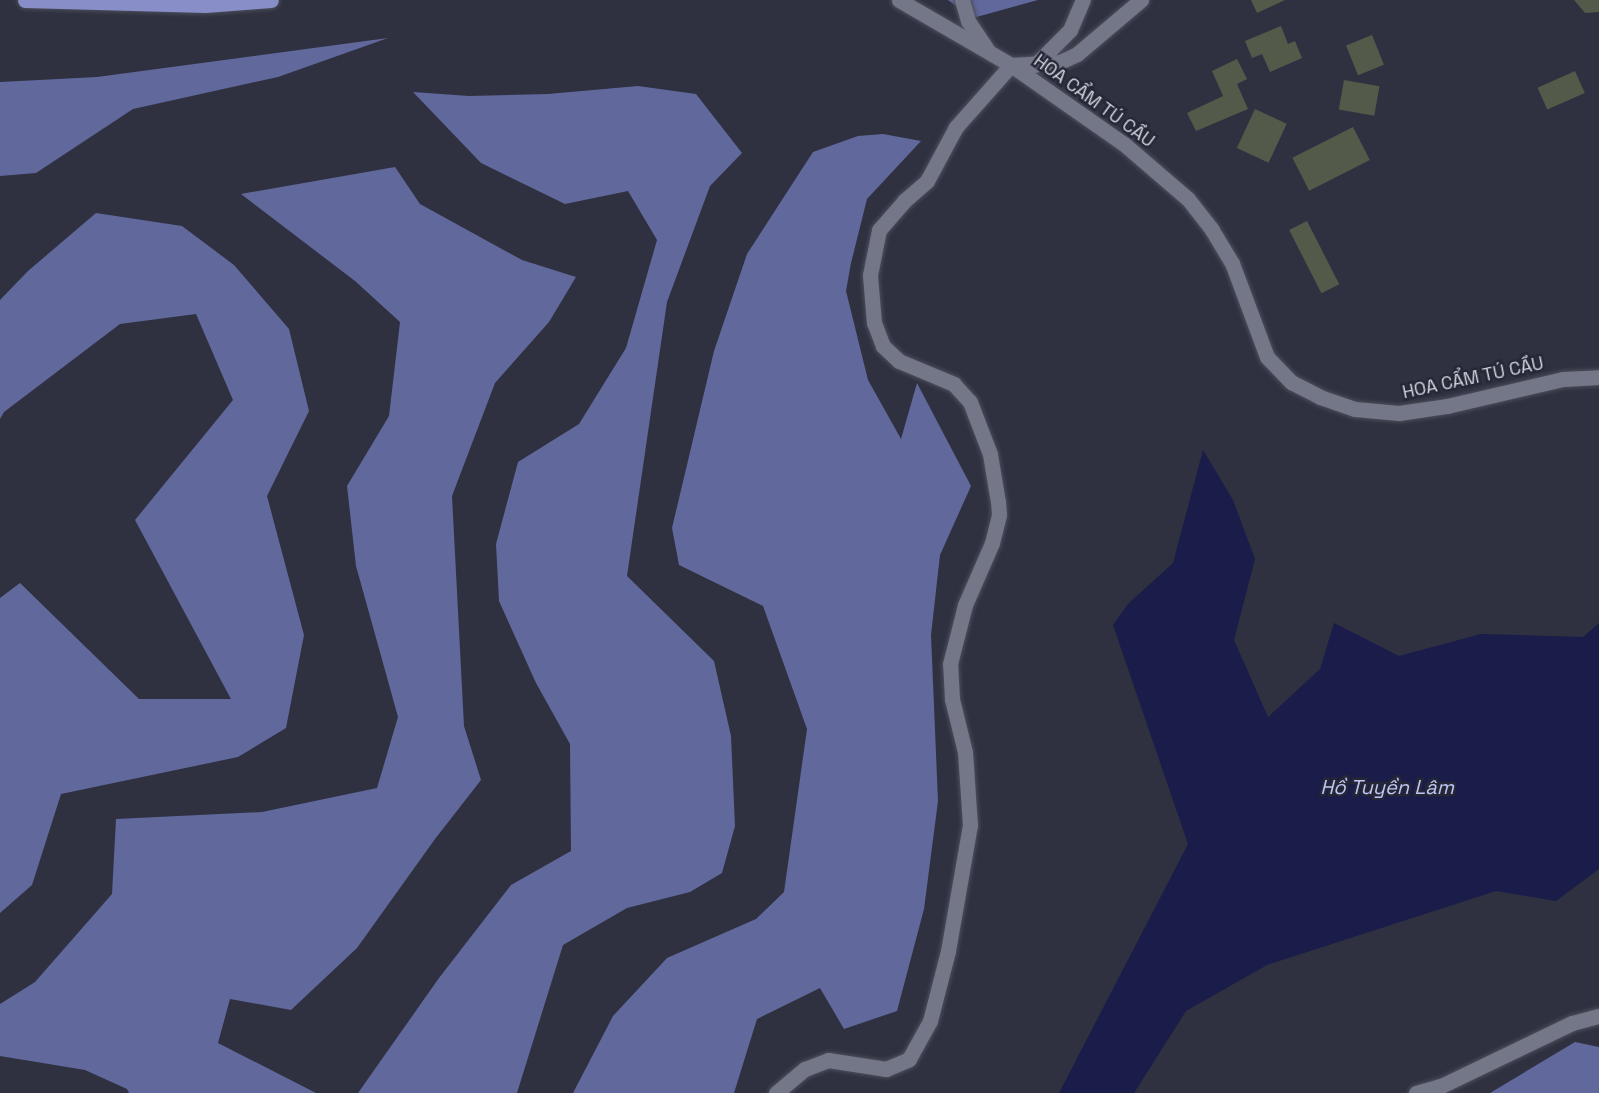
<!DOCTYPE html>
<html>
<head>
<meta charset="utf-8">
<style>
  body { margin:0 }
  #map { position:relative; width:1599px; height:1093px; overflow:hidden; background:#2f3140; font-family:"Space Grotesk",sans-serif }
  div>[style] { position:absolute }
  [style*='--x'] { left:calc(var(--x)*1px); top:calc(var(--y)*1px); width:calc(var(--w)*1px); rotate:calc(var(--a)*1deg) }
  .forest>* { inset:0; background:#61689c }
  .water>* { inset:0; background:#1a1c49 }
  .building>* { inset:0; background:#545a4a; transform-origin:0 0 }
  .roads { filter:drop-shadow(0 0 2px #4c4e5b) drop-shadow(0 0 2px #4c4e5b) }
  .minor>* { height:15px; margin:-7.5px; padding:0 7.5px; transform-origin:7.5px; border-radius:7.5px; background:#747788 }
  .major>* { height:15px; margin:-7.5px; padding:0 7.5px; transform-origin:7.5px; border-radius:7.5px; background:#878ec8 }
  span { translate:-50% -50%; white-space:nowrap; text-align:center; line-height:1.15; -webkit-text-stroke:5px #252736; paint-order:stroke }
  .street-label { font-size:18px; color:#d5d7e1 }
  .water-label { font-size:20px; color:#bec6f5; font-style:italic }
</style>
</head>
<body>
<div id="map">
  <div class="forest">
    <i style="clip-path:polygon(948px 0,1038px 0,973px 18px)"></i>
    <i style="clip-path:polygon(388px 38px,278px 77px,133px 109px,36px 173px,0 176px,0 82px,97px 77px)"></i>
    <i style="clip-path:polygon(638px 86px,696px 94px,742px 153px,710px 186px,667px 302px,627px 576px,714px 661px,731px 736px,735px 826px,722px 873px,690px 892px,627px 908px,563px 945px,517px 1093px,358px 1093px,439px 978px,511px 885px,571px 851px,570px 744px,536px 683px,499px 601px,496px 544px,518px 462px,579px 424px,626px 348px,657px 240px,628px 191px,565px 204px,481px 163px,413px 92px,469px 96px,548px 94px)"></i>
    <i style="clip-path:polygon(883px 134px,921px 141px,867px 199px,851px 263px,846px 291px,868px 380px,901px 439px,917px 383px,971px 486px,940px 555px,931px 635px,938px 801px,924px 909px,897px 1011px,844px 1029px,820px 988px,757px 1019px,734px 1093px,573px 1093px,613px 1016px,667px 958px,756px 919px,784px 892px,807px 729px,763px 606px,679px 565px,672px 528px,714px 351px,747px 254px,813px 152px,858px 136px)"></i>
    <i style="clip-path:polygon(395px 167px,420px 204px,522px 260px,576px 277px,549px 322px,495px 383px,452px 496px,464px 726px,481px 780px,435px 839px,357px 948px,291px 1010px,230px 999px,218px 1043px,316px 1093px,129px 1093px,127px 1089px,85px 1070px,0 1056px,0 1004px,35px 982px,112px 894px,116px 819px,262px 812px,377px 788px,398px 717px,356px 566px,347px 486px,389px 416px,400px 322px,355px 281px,241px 194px)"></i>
    <i style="clip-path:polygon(96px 213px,182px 226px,234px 265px,289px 329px,309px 411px,267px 496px,304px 635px,286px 728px,238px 757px,61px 794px,32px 885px,0 913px,0 598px,20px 583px,139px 699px,231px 699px,135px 520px,233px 400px,196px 314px,120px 324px,4px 412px,0 419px,0 300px,28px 271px)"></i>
    <i style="clip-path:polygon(1575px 1042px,1599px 1047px,1599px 1093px,1490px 1093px)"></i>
  </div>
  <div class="water">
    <i style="clip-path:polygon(1203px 450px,1233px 500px,1255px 559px,1234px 640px,1268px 717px,1320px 669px,1334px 623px,1399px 656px,1481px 634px,1583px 637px,1599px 623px,1599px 869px,1556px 901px,1496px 891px,1267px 965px,1186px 1011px,1134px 1093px,1059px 1093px,1188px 844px,1113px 625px,1128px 604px,1173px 563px)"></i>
  </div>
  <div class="building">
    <i style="clip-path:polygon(1251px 0,1285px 0,1257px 13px)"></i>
    <i style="clip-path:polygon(1574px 0,1599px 0,1599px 12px,1585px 13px)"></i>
    <i style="clip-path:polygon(1281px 26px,1288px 44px,1295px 41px,1302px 58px,1270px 72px,1262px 54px,1252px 58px,1245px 41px)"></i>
    <i style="left:1372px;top:35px;width:32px;height:28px;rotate:68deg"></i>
    <i style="clip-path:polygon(1237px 59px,1247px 79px,1237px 84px,1248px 109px,1196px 131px,1187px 113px,1223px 96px,1212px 71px)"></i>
    <i style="left:1575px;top:71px;width:24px;height:41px;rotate:66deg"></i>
    <i style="left:1344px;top:80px;width:36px;height:30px;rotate:10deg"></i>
    <i style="left:1255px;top:109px;width:35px;height:43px;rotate:25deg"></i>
    <i style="left:1353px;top:127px;width:37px;height:68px;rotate:63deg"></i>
    <i style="left:1307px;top:221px;width:71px;height:20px;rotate:63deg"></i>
  </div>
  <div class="roads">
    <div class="minor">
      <i style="--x:899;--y:0;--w:129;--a:30.1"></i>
      <i style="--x:1011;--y:65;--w:138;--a:35"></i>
      <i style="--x:1124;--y:144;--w:84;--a:40.7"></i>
      <i style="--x:1188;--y:199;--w:39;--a:52"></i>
      <i style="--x:1212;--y:230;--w:39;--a:59"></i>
      <i style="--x:1232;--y:263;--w:100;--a:69.6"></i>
      <i style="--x:1267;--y:357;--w:35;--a:46"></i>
      <i style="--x:1291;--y:382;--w:33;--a:27"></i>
      <i style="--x:1320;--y:397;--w:37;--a:19"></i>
      <i style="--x:1355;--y:409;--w:44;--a:5.2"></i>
      <i style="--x:1399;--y:413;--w:49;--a:-8.3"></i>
      <i style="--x:1447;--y:406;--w:119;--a:-13.1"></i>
      <i style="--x:1563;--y:379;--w:36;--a:-3"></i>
      <i style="--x:962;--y:0;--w:22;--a:74"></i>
      <i style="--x:968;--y:21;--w:36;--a:56"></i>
      <i style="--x:1011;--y:65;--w:49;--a:-3.5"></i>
      <i style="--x:1060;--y:62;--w:19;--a:-25"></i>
      <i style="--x:1077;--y:54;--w:84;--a:-40.2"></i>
      <i style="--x:1035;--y:65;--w:49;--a:-45"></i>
      <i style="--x:1070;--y:30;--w:33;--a:-67"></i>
      <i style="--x:776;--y:1093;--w:38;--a:-40"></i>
      <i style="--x:805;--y:1069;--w:25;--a:-21"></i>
      <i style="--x:828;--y:1060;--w:59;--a:8.8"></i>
      <i style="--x:886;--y:1069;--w:25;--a:-23"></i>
      <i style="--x:909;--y:1059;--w:43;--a:-61.1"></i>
      <i style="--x:930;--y:1021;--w:72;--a:-75.6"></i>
      <i style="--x:948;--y:951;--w:128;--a:-80.1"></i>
      <i style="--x:970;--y:825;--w:73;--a:-93.9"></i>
      <i style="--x:965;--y:752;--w:55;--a:-103.8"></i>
      <i style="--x:952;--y:699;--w:35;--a:-93"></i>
      <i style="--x:950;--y:664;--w:61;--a:-75.7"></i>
      <i style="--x:965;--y:605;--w:68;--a:-66.5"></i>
      <i style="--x:992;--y:543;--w:29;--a:-76"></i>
      <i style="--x:999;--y:515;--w:13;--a:-94"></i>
      <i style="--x:998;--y:502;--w:49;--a:-99.5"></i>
      <i style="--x:990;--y:454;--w:56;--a:-111"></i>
      <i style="--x:970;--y:402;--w:24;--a:-132"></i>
      <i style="--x:954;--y:384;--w:60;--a:-157.3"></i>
      <i style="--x:899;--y:361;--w:22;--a:-137"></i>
      <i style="--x:883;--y:346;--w:25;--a:-111"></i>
      <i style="--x:874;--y:323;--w:48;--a:-94.8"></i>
      <i style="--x:870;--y:275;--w:46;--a:-78.7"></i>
      <i style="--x:879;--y:230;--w:38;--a:-49"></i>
      <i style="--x:904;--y:201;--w:30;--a:-41"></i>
      <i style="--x:927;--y:181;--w:61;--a:-61.8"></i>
      <i style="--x:956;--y:127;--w:83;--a:-48.4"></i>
      <i style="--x:1416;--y:1093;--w:26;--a:-16"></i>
      <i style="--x:1441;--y:1086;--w:145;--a:-25.7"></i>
      <i style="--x:1572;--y:1023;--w:28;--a:-15"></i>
    </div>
    <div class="major">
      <i style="--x:25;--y:0;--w:180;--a:1.6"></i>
      <i style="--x:205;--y:5;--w:66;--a:-4.3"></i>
    </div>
  </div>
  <div class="street-label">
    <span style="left:1094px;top:101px;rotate:36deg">HOA CẨM TÚ CẦU</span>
    <span style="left:1473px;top:378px;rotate:-12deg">HOA CẨM TÚ CẦU</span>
  </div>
  <div class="water-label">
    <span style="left:1387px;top:787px">Hồ Tuyền Lâm</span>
  </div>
</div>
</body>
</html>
